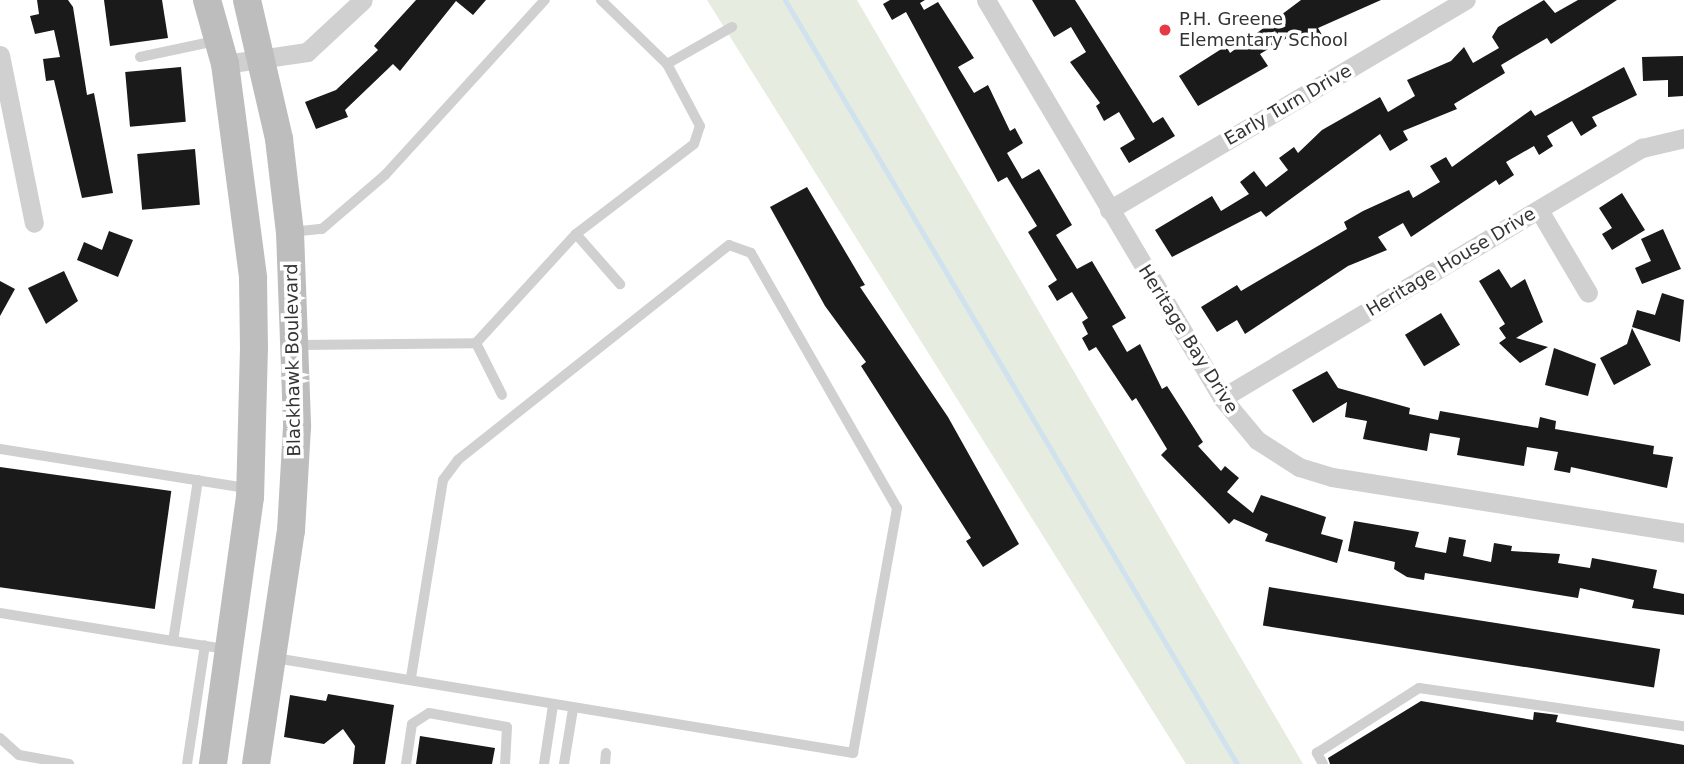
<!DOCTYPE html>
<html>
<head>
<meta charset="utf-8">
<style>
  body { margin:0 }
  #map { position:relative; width:1684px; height:764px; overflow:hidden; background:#fff; font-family:"DejaVu Sans",sans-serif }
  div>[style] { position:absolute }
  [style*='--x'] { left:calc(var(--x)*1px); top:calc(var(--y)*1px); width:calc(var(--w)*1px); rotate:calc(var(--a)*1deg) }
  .green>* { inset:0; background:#e6ecdf }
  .stream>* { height:5px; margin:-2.5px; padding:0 2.5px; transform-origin:2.5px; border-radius:2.5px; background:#cfe2ee }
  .building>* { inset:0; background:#1a1a1a; transform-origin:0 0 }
  .lane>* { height:10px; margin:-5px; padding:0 5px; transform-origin:5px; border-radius:5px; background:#d0d0d0 }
  .street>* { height:19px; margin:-9.5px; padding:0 9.5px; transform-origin:9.5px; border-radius:9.5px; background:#d0d0d0 }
  .secondary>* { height:28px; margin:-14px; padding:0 14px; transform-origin:14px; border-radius:14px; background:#bdbdbd }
  .dots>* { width:19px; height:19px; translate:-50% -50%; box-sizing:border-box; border:4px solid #fff; border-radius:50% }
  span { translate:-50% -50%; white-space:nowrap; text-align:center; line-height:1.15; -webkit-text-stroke:7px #fff; paint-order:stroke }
  .poi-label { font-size:18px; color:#333 }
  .left { translate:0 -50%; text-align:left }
  .street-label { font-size:18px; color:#333 }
</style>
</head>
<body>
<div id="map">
  <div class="green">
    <i style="clip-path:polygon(707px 0,857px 0,1303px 764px,1186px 764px)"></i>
  </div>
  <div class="stream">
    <i style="--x:785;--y:0;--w:888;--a:59.39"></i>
  </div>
  <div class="building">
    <i style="clip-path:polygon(37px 0,68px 0,73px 7px,87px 95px,94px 93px,113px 193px,82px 198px,54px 80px,46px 81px,43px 59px,60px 57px,54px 30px,35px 34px,30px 16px,39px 14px)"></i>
    <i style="clip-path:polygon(104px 0,162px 0,168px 38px,110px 46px)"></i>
    <i style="clip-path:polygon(416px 0,486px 0,473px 15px,456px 1px,400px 71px,393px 64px,345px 110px,348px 117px,316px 129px,305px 102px,336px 90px,378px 50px,374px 46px)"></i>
    <i style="clip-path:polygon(890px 0,925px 0,920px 3px,924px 10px,938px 2px,974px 58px,958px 67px,974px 93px,988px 85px,1010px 131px,1015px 128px,1023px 143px,1007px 153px,1022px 179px,1039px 169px,1072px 225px,1056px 235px,1077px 269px,1092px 261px,1126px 318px,1112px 326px,1127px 352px,1140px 344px,1162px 389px,1167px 386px,1203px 442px,1198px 446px,1221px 471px,1225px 466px,1239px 478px,1227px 492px,1253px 513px,1261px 495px,1326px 517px,1321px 534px,1343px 540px,1337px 563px,1265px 541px,1268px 534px,1234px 519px,1229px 524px,1161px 455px,1167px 449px,1136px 398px,1132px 401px,1096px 347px,1089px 351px,1082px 338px,1088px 334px,1082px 322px,1088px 318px,1072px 292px,1057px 301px,1048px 286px,1057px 280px,1028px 232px,1037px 226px,1007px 177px,998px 182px,906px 12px,892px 20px,883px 4px)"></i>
    <i style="clip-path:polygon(1032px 0,1075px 0,1153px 123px,1163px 117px,1175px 136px,1129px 163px,1120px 148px,1135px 139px,1119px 112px,1104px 121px,1096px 106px,1100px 103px,1070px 62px,1086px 52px,1071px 27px,1054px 37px)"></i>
    <i style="clip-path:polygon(1301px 0,1381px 0,1318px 28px,1322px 35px,1305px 45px,1297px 32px,1260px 54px,1268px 66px,1198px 106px,1179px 76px,1226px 46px,1230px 53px)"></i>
    <i style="clip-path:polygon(1544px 0,1555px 13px,1578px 0,1617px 0,1551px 44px,1547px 38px,1501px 65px,1505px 73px,1454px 104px,1457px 109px,1403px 131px,1408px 140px,1390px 151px,1380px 134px,1266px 217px,1261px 211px,1172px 257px,1155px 230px,1212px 196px,1221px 211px,1249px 194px,1240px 182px,1254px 171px,1266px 187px,1288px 170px,1279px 158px,1294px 147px,1298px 153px,1322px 130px,1380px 97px,1388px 112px,1415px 96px,1407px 80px,1451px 61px,1464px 47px,1473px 63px,1499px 48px,1492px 37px,1498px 27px)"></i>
    <i style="clip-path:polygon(1683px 56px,1683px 96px,1668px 97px,1668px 80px,1643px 81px,1642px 57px)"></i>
    <i style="left:181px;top:67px;width:55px;height:56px;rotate:85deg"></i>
    <i style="clip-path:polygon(1624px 67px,1637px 95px,1592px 117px,1597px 126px,1581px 136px,1572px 121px,1547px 136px,1553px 146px,1539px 155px,1534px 146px,1506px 162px,1514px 175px,1499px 185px,1496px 180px,1411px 237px,1403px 223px,1378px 237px,1387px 250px,1348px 266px,1245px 334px,1237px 320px,1217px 332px,1201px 307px,1237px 285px,1241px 291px,1347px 229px,1344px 222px,1363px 211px,1409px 190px,1413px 198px,1440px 182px,1430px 166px,1446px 157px,1452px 167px,1531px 110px,1535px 116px)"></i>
    <i style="left:195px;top:149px;width:56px;height:58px;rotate:85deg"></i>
    <i style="clip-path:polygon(807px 187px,865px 285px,860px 287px,948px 417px,1019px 544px,983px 567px,966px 541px,971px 538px,861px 366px,866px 362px,825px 306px,770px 207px)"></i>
    <i style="clip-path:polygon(1622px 193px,1645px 230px,1612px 250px,1602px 234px,1612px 228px,1599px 208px)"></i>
    <i style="clip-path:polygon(1663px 229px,1681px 269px,1642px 284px,1635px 268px,1651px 261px,1641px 239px)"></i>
    <i style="clip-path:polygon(109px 231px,133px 240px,118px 277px,77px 260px,84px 242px,102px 250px)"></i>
    <i style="clip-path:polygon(1499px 269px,1511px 288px,1525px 279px,1543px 322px,1516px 338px,1548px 347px,1520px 363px,1499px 343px,1506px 338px,1499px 328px,1505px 324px,1479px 281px)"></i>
    <i style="clip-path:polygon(64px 271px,78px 301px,46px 324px,28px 288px)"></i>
    <i style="clip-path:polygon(0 281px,15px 289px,0 316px)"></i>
    <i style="clip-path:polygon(1662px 293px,1684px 300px,1680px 342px,1632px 327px,1637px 310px,1655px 315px)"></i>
    <i style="left:1441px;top:313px;width:37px;height:42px;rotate:59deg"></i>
    <i style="clip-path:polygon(1632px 328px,1651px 365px,1614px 385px,1600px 358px,1627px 344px)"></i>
    <i style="clip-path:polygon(1554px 348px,1596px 364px,1588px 396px,1545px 385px)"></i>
    <i style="clip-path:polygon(1327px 371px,1338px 388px,1410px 408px,1409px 414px,1438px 420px,1440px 411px,1538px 428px,1540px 417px,1556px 421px,1555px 429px,1654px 446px,1653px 454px,1673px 457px,1667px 488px,1571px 467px,1570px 473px,1554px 470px,1558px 452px,1527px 447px,1524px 466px,1457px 455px,1460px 438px,1430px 433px,1427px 451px,1363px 439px,1367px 421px,1345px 417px,1347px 402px,1313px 423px,1292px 390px)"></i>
    <i style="left:0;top:467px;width:173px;height:119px;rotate:8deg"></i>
    <i style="clip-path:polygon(1354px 521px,1419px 532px,1415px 547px,1446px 553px,1449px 537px,1466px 540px,1463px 556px,1491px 562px,1494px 543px,1512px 546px,1511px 551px,1560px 554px,1558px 563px,1590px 568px,1592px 558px,1657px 570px,1653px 588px,1684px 594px,1684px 615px,1632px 608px,1634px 600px,1580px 588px,1578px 598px,1425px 573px,1424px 580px,1407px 577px,1394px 569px,1395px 562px,1348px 551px)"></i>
    <i style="left:1269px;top:587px;width:396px;height:39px;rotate:9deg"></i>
    <i style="clip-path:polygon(328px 694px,394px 705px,385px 764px,353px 764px,355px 746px,343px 729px,324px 744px,284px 737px,290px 695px,326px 701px)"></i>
    <i style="clip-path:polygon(1421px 701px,1533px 720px,1534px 712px,1558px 715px,1556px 722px,1684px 745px,1684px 764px,1330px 764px,1328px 758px)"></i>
    <i style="clip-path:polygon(420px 736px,495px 748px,492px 764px,416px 764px)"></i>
  </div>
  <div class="lane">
    <i style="--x:140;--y:57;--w:77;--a:-12"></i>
    <i style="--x:667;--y:64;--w:75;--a:-29.6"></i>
    <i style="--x:291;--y:232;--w:31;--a:-6"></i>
    <i style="--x:322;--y:229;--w:83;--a:-40.6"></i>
    <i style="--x:385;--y:175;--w:237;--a:-47.6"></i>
    <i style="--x:576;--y:234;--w:67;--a:48.7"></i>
    <i style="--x:476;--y:343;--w:58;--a:63.4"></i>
    <i style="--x:297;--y:345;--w:179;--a:-0.6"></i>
    <i style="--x:476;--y:343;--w:148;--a:-47.5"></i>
    <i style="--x:576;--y:234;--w:148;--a:-37.3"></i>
    <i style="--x:694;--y:144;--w:19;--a:-72"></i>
    <i style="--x:700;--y:126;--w:70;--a:-118"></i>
    <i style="--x:667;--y:64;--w:92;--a:-135.9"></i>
    <i style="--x:0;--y:449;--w:249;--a:9"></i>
    <i style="--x:198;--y:480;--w:163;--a:98.8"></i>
    <i style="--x:173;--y:641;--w:54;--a:8.6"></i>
    <i style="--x:0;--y:613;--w:175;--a:9.2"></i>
    <i style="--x:275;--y:658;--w:586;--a:9.33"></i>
    <i style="--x:853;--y:753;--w:249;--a:-79.8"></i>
    <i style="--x:897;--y:508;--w:294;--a:-119.8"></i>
    <i style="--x:751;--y:253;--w:23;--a:-160"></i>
    <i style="--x:729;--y:245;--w:346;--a:141.6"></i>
    <i style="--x:458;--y:460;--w:25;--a:127"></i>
    <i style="--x:443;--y:480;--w:201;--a:99.2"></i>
    <i style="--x:0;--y:738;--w:25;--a:42"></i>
    <i style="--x:19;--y:755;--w:51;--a:10.2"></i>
    <i style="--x:187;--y:764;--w:120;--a:-81.4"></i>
    <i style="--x:406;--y:764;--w:40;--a:-81.5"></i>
    <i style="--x:412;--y:724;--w:20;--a:-33"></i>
    <i style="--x:429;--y:713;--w:79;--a:10.2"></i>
    <i style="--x:507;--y:727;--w:37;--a:93"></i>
    <i style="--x:544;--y:764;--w:60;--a:-81.3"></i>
    <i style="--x:564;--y:764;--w:56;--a:-80.7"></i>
    <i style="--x:605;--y:764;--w:11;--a:-85"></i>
    <i style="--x:1323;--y:764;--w:13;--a:-119"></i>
    <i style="--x:1317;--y:753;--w:121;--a:-32.5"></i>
    <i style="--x:1419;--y:688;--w:268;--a:8.2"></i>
  </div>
  <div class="street">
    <i style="--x:986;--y:0;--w:463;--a:59.3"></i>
    <i style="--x:1222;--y:398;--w:55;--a:50.2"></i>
    <i style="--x:1257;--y:440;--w:50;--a:32.7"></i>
    <i style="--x:1299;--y:467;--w:34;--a:17"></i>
    <i style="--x:1332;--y:477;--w:356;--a:9"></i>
    <i style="--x:0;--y:55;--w:171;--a:78.6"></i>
    <i style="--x:225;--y:64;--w:83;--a:-8.3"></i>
    <i style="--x:307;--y:52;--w:76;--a:-42.9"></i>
    <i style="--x:1109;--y:210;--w:414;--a:-30.5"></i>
    <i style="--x:1539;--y:210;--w:96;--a:59.4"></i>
    <i style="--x:1222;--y:398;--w:489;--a:-30.8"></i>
    <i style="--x:1642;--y:148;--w:43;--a:-13.4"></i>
  </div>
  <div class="secondary">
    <i style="--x:207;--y:0;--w:66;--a:74.3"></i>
    <i style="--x:225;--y:64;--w:216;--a:82.5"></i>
    <i style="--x:253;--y:278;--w:69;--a:89.2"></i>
    <i style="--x:254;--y:347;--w:150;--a:91.5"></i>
    <i style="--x:250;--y:497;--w:270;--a:97.9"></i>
    <i style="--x:247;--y:0;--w:143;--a:77"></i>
    <i style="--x:279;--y:139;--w:94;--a:83.3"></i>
    <i style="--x:290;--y:232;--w:195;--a:87.9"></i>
    <i style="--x:297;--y:427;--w:103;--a:93.3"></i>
    <i style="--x:291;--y:530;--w:237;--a:98.5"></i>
  </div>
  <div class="dots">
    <i style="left:1165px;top:30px;background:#e63946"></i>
  </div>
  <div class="poi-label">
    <span class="left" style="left:1179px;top:30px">P.H. Greene<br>Elementary School</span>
  </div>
  <div class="street-label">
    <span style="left:1288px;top:105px;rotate:-30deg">Early Turn Drive</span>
    <span style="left:1451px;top:262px;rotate:-31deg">Heritage House Drive</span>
    <span style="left:1188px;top:339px;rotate:58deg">Heritage Bay Drive</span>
    <span style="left:293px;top:360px;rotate:-91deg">Blackhawk Boulevard</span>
  </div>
</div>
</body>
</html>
